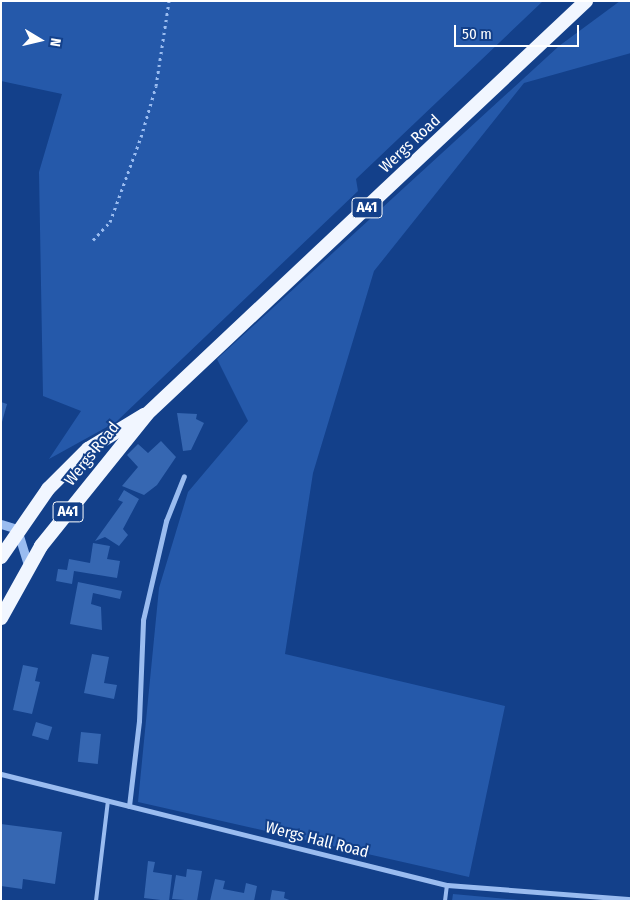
<!DOCTYPE html>
<html>
<head>
<meta charset="utf-8">
<style>
  body { margin:0 }
  #map { position:relative; width:632px; height:902px; overflow:hidden; background:#13408a; font-family:"Fira Sans Condensed",sans-serif }
  div>[style] { position:absolute }
  [style*='--x'] { left:calc(var(--x)*1px); top:calc(var(--y)*1px); width:calc(var(--w)*1px); rotate:calc(var(--a)*1deg) }
  .green>* { inset:0; background:#2559aa }
  .building>* { inset:0; background:#3667b2; transform-origin:0 0 }
  .path>* { height:3px; margin-top:-1.5px; transform-origin:0; background:repeating-linear-gradient(90deg,#9abcf0 0 2.5px,transparent 0 6.5px) }
  .service>* { height:4px; margin:-2px; padding:0 2px; transform-origin:2px; border-radius:2px; background:#9abcf0 }
  .minor>* { height:5px; margin:-2.5px; padding:0 2.5px; transform-origin:2.5px; border-radius:2.5px; background:#9abcf0 }
  .tertiary>* { height:9px; margin:-4.5px; padding:0 4.5px; transform-origin:4.5px; border-radius:4.5px; background:#9abcf0 }
  .trunk>* { height:14px; margin:-7px; padding:0 7px; transform-origin:7px; border-radius:7px; background:#f1f6ff }
  span { translate:-50% -50%; white-space:nowrap; text-align:center; line-height:1.15; -webkit-text-stroke:4px #13408a; paint-order:stroke }
  .shield-label span { padding:1px 4px; background:#13408a; border:1px solid; border-radius:4px; -webkit-text-stroke-width:0 }
  .shield-label { font-size:15px; color:#fff; font-weight:700 }
  .street-label { font-size:16px; color:#fff }
  .frame { position:absolute; inset:0; border:2px solid #fff; pointer-events:none }
  .north { position:absolute; left:15px; top:15px; width:50px; height:50px; -webkit-text-stroke:4px #13408a; paint-order:stroke; rotate:99deg; font-size:14px; font-weight:700; line-height:20px; text-align:center; color:#fff }
  .north::after { content:''; display:block; margin:auto; width:18px; height:22px; background:#fff; clip-path:polygon(50% 0,100% 100%,50% 72%,0 100%) }
  .scale { position:absolute; left:454px; top:25px; width:125px; height:22px; box-sizing:border-box; border:2px solid #fff; border-top:0; padding-left:6px; font-size:15px; line-height:18px; white-space:nowrap; color:#fff; -webkit-text-stroke:4px #13408a; paint-order:stroke }
</style>
</head>
<body>
<div id="map">
  <div class="green">
    <i style="clip-path:polygon(1px 1px,543px 1px,356px 179px,358px 191px,116px 422px,49px 459px,81px 411px,43px 396px,39px 172px,62px 94px,1px 81px)"></i>
    <i style="clip-path:polygon(620px 1px,631px 1px,631px 53px,524px 83px,374px 271px,313px 473px,285px 654px,505px 706px,469px 877px,138px 802px,159px 588px,188px 492px,248px 421px,217px 359px,559px 46px)"></i>
    <i style="clip-path:polygon(453px 894px,530px 901px,452px 901px)"></i>
  </div>
  <div class="building">
    <i style="clip-path:polygon(1px 402px,7px 404px,2px 422px,1px 422px)"></i>
    <i style="clip-path:polygon(177px 413px,197px 414px,196px 419px,204px 423px,191px 450px,183px 451px)"></i>
    <i style="clip-path:polygon(161px 441px,176px 457px,157px 485px,144px 495px,122px 486px,138px 467px,127px 455px,138px 444px,148px 453px)"></i>
    <i style="clip-path:polygon(124px 490px,139px 499px,123px 529px,128px 535px,119px 546px,105px 537px,95px 541px,123px 502px,118px 500px)"></i>
    <i style="clip-path:polygon(93px 543px,110px 546px,107px 559px,120px 561px,117px 578px,74px 571px,72px 584px,56px 581px,58px 569px,67px 570px,69px 559px,90px 563px)"></i>
    <i style="clip-path:polygon(78px 582px,122px 591px,120px 599px,93px 593px,91px 604px,101px 607px,102px 630px,70px 624px)"></i>
    <i style="clip-path:polygon(92px 654px,109px 657px,104px 683px,117px 685px,114px 699px,84px 693px)"></i>
    <i style="clip-path:polygon(23px 665px,38px 668px,35px 681px,40px 682px,32px 714px,13px 710px)"></i>
    <i style="left:36px;top:722px;width:17px;height:14px;rotate:17deg"></i>
    <i style="left:81px;top:732px;width:20px;height:30px;rotate:6deg"></i>
    <i style="clip-path:polygon(1px 824px,62px 832px,55px 884px,23px 879px,22px 889px,1px 886px)"></i>
    <i style="clip-path:polygon(148px 861px,155px 862px,153px 872px,172px 875px,169px 901px,144px 898px)"></i>
    <i style="clip-path:polygon(187px 869px,202px 871px,197px 901px,172px 899px,176px 875px,186px 877px)"></i>
    <i style="clip-path:polygon(215px 879px,225px 881px,223px 889px,244px 893px,246px 883px,257px 886px,254px 901px,210px 901px)"></i>
    <i style="clip-path:polygon(272px 890px,285px 892px,284px 898px,292px 901px,270px 901px)"></i>
  </div>
  <div class="path">
    <i style="--x:93;--y:240;--w:25;--a:-47"></i>
    <i style="--x:110;--y:222;--w:90;--a:-70"></i>
    <i style="--x:141;--y:137;--w:53;--a:-73.6"></i>
    <i style="--x:156;--y:86;--w:86;--a:-81.3"></i>
  </div>
  <div class="service">
    <i style="--x:96;--y:901;--w:101;--a:-83.2"></i>
    <i style="--x:445;--y:901;--w:16;--a:-83"></i>
  </div>
  <div class="minor">
    <i style="--x:1;--y:774;--w:460;--a:14"></i>
    <i style="--x:447;--y:885;--w:185;--a:4.4"></i>
    <i style="--x:129;--y:806;--w:86;--a:-83.3"></i>
    <i style="--x:139;--y:721;--w:101;--a:-87.7"></i>
    <i style="--x:143;--y:620;--w:102;--a:-76.9"></i>
    <i style="--x:166;--y:521;--w:48;--a:-68.2"></i>
  </div>
  <div class="tertiary">
    <i style="--x:1;--y:524;--w:17;--a:17"></i>
    <i style="--x:17;--y:529;--w:39;--a:73"></i>
  </div>
  <div class="trunk">
    <i style="--x:1;--y:557;--w:83;--a:-55.3"></i>
    <i style="--x:48;--y:489;--w:57;--a:-45"></i>
    <i style="--x:88;--y:449;--w:66;--a:-31.3"></i>
    <i style="--x:1;--y:618;--w:82;--a:-60.9"></i>
    <i style="--x:41;--y:546;--w:169;--a:-51.2"></i>
    <i style="--x:147;--y:414;--w:603;--a:-43.25"></i>
  </div>
  <div class="shield-label">
    <span style="left:367px;top:208px">A41</span>
    <span style="left:68px;top:512px">A41</span>
  </div>
  <div class="street-label">
    <span style="left:410px;top:144px;rotate:-43deg">Wergs Road</span>
    <span style="left:92px;top:454px;rotate:-51deg">Wergs Road</span>
    <span style="left:317px;top:840px;rotate:14deg">Wergs Hall Road</span>
  </div>
  <div class="frame"></div>
  <div class="north">N</div>
  <div class="scale">50 m</div>
</div>
</body>
</html>
